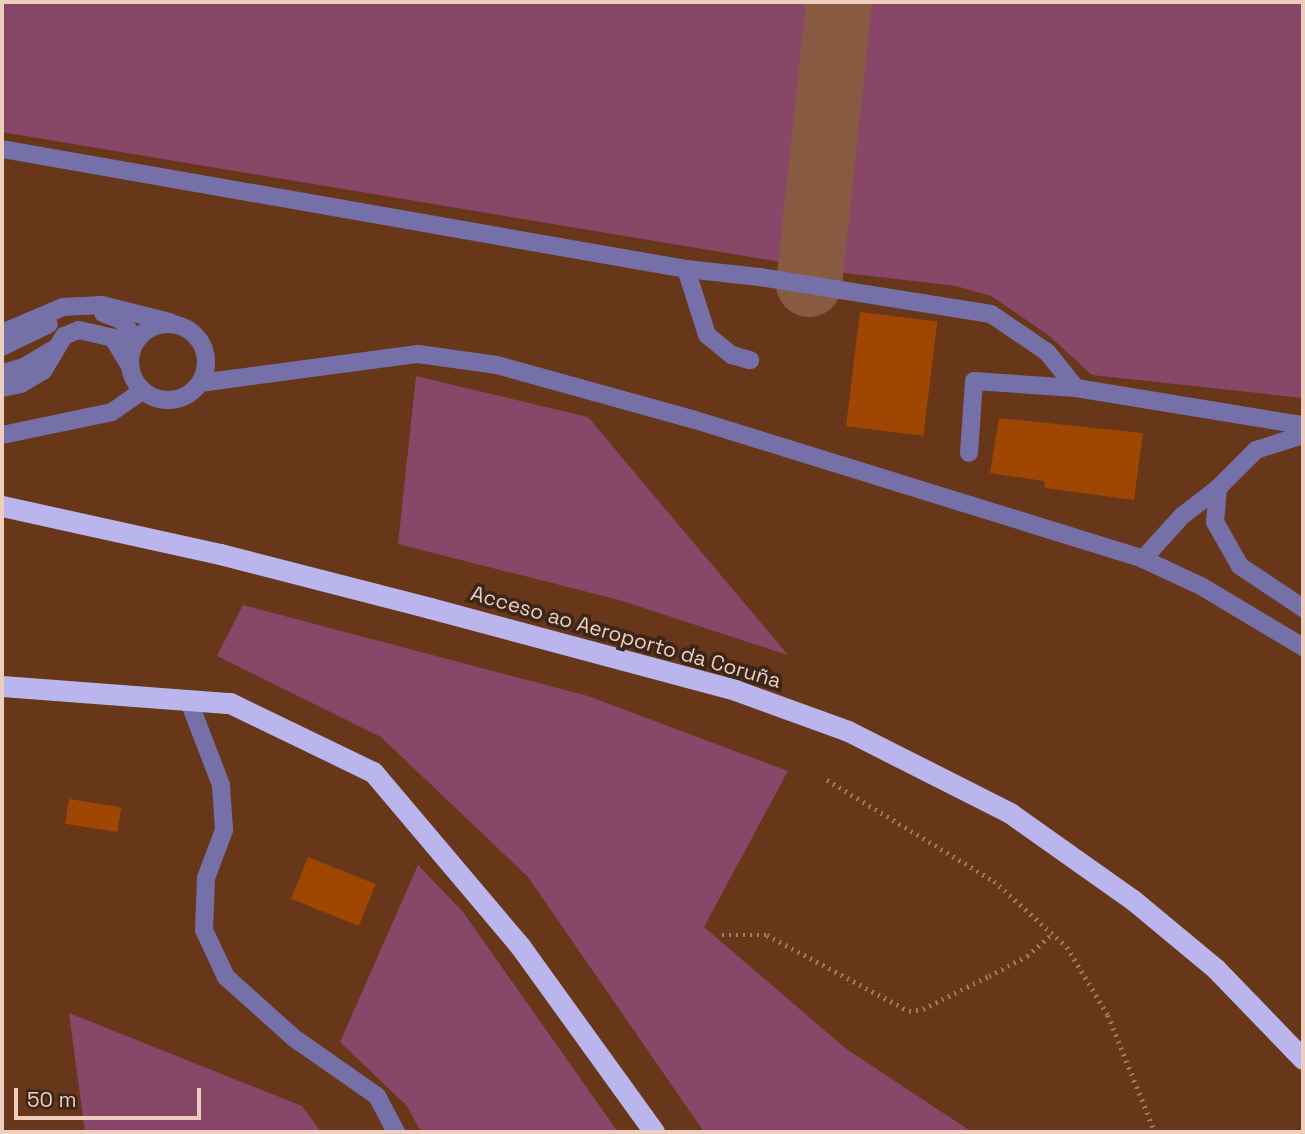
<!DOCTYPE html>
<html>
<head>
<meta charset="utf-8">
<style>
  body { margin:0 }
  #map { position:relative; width:1305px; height:1134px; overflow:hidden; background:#683619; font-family:"Space Grotesk",sans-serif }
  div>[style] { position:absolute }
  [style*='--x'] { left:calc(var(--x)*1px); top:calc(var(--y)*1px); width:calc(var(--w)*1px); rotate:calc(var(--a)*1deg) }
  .green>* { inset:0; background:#884669 }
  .taxiway>* { height:66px; margin:-33px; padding:0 33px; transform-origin:33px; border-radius:33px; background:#885a41 }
  .building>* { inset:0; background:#9f4702; transform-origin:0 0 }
  .path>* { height:4.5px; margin-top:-2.25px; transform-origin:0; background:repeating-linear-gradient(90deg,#a17760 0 2px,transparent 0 7px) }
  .minor>* { height:18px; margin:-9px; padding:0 9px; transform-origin:9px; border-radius:9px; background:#7670a9 }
  .minor>.ring { margin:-9px; padding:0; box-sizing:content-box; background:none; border:18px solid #7670a9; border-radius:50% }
  .highway>* { height:21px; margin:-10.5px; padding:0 10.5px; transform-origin:10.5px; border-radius:10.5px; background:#bab5ed }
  span { translate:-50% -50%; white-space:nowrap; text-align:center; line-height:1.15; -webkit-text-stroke:7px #3c2519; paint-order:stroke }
  .street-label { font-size:21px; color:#edcebf }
  .frame { position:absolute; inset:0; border:4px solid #edcebf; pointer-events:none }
  .scale { position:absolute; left:14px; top:1088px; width:187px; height:32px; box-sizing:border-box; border:4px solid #edcebf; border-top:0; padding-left:9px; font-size:21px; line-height:24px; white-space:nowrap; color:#edcebf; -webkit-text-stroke:5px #3c2519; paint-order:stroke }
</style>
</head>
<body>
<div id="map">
  <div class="green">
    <i style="clip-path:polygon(2px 2px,819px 2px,787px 263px,2px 132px)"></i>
    <i style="clip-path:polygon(854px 2px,1303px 2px,1303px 398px,1092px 375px,1048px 335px,991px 296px,956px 286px,828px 271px)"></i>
    <i style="clip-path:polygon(416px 376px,588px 417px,788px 655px,619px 600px,398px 544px)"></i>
    <i style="clip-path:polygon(243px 605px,588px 696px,788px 771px,704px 927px,845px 1048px,972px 1132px,704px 1132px,528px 877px,381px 737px,217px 656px)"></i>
    <i style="clip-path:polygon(418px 865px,463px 912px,618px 1132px,421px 1132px,407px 1106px,340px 1042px)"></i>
    <i style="clip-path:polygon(69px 1013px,302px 1106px,321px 1132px,85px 1132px)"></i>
  </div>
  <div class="taxiway">
    <i style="--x:809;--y:284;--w:284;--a:-83.9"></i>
  </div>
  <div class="building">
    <i style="left:860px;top:312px;width:78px;height:115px;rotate:7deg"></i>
    <i style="clip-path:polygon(999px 418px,1143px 433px,1134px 500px,1045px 488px,1044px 481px,990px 473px)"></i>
    <i style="left:69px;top:799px;width:53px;height:25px;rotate:9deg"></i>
    <i style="left:308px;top:857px;width:73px;height:45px;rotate:22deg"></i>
  </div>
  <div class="path">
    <i style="--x:827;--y:780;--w:195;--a:31.2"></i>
    <i style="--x:994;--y:881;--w:98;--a:42.1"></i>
    <i style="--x:1067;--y:947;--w:79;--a:58.9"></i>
    <i style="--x:1108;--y:1015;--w:126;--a:68.1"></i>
    <i style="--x:722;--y:935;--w:45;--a:0"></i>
    <i style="--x:767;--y:935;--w:161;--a:28.2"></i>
    <i style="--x:909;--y:1011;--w:14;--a:-8"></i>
    <i style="--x:923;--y:1009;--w:74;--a:-26.6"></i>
    <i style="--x:989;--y:976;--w:43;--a:-27.8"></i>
    <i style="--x:1027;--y:956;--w:35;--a:-41"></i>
  </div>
  <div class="minor">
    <i style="--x:2;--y:149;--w:694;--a:9.95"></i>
    <i style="--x:686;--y:269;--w:74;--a:6.2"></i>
    <i style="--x:760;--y:277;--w:234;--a:9.1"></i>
    <i style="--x:991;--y:314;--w:68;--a:34.2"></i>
    <i style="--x:1047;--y:352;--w:46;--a:51.1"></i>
    <i style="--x:1076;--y:388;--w:102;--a:-176.1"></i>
    <i style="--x:974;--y:381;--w:72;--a:94"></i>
    <i style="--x:686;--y:269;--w:69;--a:72.3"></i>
    <i style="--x:707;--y:335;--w:32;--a:39"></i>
    <i style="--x:732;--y:355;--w:19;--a:16"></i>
    <i style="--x:103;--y:313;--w:19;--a:21"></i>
    <i style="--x:121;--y:320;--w:25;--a:53"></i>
    <i class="ring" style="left:130px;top:324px;width:58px;height:58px"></i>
    <i style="--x:2;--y:333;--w:66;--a:-23.1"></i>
    <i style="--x:63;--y:307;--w:39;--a:-3"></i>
    <i style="--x:102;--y:305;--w:70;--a:14"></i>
    <i style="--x:2;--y:347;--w:52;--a:-26.1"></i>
    <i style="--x:2;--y:373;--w:23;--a:-15"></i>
    <i style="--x:24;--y:367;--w:33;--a:-31"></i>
    <i style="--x:200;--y:383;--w:220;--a:-7.6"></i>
    <i style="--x:418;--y:354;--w:80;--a:7.9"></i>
    <i style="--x:497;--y:365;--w:202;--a:15.5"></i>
    <i style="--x:692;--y:419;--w:472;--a:17.2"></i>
    <i style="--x:1143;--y:559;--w:64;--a:25"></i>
    <i style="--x:1201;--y:586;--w:119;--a:30.9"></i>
    <i style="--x:2;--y:388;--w:19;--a:-12"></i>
    <i style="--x:21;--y:384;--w:26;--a:-31"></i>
    <i style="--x:43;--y:371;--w:41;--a:-59"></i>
    <i style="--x:64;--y:336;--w:16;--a:-22"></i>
    <i style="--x:79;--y:330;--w:35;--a:13"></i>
    <i style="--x:113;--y:338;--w:33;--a:59"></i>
    <i style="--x:1076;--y:388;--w:230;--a:9.3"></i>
    <i style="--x:2;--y:435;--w:112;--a:-11.8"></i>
    <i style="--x:112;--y:412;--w:38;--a:-35"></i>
    <i style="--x:1218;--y:488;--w:54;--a:-45"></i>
    <i style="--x:1256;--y:450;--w:49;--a:-17.7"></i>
    <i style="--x:1143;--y:559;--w:58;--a:-47.8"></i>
    <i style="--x:1182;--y:516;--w:46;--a:-37.9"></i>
    <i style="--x:1218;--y:488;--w:34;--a:95"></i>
    <i style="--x:1215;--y:522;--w:51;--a:60.4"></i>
    <i style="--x:1240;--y:566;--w:76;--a:33.7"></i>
    <i style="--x:188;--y:699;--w:92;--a:69"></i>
    <i style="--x:221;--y:785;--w:45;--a:86.2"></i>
    <i style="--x:224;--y:830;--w:51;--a:110.6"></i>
    <i style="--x:206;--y:878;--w:52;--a:92.2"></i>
    <i style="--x:204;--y:930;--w:52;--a:64.9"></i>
    <i style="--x:226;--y:977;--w:91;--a:41.9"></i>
    <i style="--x:294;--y:1038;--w:101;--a:34.9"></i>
    <i style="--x:377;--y:1096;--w:41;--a:62.2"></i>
  </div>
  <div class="highway">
    <i style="--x:2;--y:506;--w:223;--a:12.4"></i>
    <i style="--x:220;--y:554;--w:217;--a:14.4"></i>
    <i style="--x:430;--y:608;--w:316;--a:15"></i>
    <i style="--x:735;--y:690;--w:120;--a:19.9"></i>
    <i style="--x:848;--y:731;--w:182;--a:26.8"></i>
    <i style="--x:1010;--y:813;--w:151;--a:35.3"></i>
    <i style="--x:1133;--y:900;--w:108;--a:39.7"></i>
    <i style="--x:1216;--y:969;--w:125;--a:46"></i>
    <i style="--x:2;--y:686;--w:229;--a:4.3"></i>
    <i style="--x:230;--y:703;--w:159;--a:25.8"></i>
    <i style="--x:373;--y:772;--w:228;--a:49.8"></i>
    <i style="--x:520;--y:946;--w:229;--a:54.2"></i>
  </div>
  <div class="street-label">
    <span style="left:626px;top:637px;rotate:16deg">Acceso ao Aeroporto da Coruña</span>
  </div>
  <div class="frame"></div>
  <div class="scale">50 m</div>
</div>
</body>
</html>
